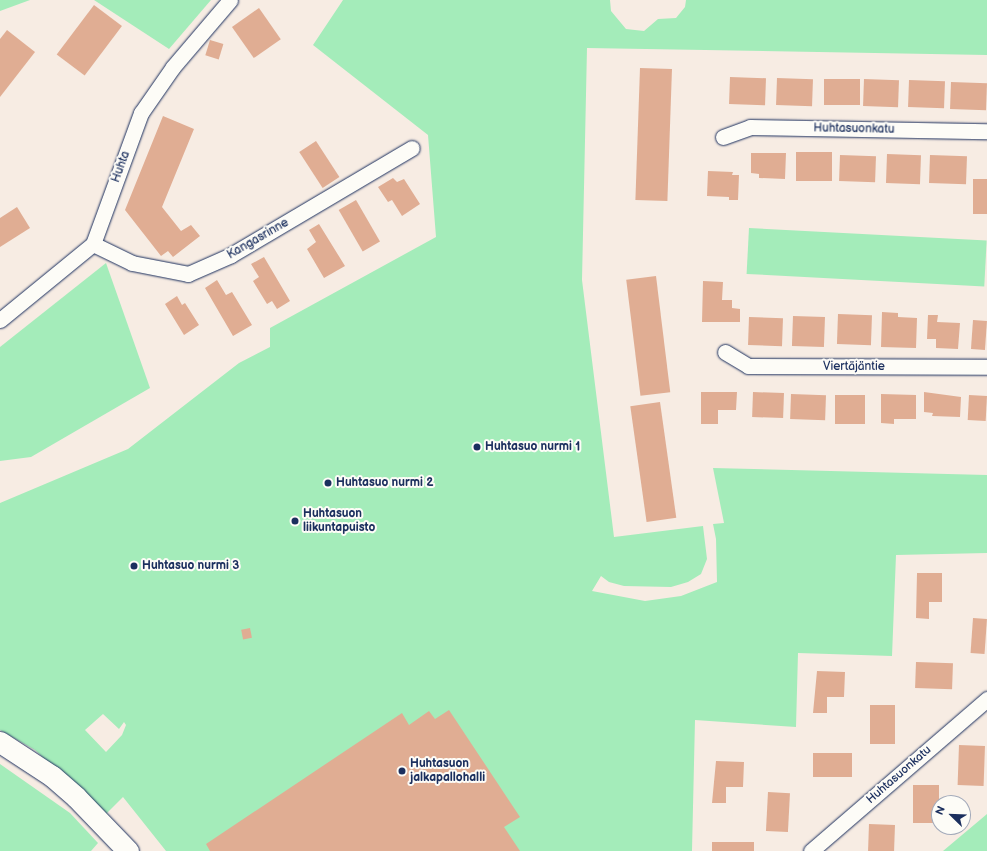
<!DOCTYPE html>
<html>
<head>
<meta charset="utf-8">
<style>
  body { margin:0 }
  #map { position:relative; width:987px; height:851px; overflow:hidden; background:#f7ece3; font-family:"Balsamiq Sans",sans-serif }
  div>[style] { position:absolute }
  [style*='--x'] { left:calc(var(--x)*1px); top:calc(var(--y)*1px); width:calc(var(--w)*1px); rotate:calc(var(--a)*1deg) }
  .green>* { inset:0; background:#a4ecba; transform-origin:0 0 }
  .building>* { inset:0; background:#e0ad93; transform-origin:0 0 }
  .roads { filter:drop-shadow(0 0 1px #1b2f5e) drop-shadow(0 0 1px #1b2f5e) }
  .street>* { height:15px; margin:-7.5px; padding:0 7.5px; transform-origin:7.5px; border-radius:7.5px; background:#fdfcf7 }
  .secondary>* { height:21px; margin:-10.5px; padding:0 10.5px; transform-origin:10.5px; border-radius:10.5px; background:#fdfcf7 }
  .dots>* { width:11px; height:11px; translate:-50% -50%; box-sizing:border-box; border:2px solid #fdfcf7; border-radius:50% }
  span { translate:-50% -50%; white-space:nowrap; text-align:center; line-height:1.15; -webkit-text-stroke:4px #fdfcf7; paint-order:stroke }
  .street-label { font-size:12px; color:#1b2f5e }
  .poi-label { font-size:12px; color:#1b2f5e; font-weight:700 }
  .left { translate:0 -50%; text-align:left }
  .north { position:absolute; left:931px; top:795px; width:40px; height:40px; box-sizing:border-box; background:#fdfcf7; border:1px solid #a3aaba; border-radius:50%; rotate:293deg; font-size:11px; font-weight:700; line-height:16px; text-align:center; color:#1b2f5e }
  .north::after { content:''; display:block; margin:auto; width:14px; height:18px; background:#1b2f5e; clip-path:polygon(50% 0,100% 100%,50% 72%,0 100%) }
</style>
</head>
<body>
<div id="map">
  <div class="green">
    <i style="clip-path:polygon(0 0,30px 0,0 11px)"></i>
    <i style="clip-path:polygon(94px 0,211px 0,169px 49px)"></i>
    <i style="clip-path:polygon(evenodd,343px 0,610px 0,611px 11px,626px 29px,644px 31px,658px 19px,676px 18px,685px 7px,686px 0,987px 0,987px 55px,587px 48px,582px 280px,614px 537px,703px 526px,707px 559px,701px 574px,688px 582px,671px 587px,624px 586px,609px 582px,601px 576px,592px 591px,645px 601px,681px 596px,717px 582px,716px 539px,713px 524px,724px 523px,713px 468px,987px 475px,987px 553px,896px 555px,892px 656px,798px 653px,796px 727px,695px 720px,692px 851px,166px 851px,123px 797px,105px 815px,35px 750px,0 730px,0 503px,128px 449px,239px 363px,270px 347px,270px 328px,436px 237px,428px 135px,313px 45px,343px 0,103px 714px,119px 729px,124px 722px,126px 725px,122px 735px,106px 752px,85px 730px,103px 714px)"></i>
    <i style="left:749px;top:228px;width:238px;height:46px;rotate:3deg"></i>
    <i style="clip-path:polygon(106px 263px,150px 388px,31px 457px,0 461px,0 347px)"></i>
    <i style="clip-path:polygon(0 764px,70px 813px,98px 843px,91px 851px,0 851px)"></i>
    <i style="clip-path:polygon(987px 814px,987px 851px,943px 851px)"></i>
  </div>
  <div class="building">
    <i style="left:94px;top:5px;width:35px;height:62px;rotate:37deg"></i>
    <i style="left:259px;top:8px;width:38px;height:33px;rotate:55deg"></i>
    <i style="clip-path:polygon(7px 30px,35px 52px,0 97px,0 39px)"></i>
    <i style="left:210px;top:40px;width:14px;height:16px;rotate:17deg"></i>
    <i style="left:640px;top:68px;width:32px;height:132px;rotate:2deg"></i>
    <i style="left:730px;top:77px;width:36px;height:27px;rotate:2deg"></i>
    <i style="left:777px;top:78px;width:36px;height:27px;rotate:2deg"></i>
    <i style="left:824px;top:79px;width:36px;height:26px"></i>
    <i style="left:864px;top:79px;width:35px;height:27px;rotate:2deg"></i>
    <i style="left:909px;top:80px;width:36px;height:27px;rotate:2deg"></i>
    <i style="left:951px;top:82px;width:36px;height:27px;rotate:2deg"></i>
    <i style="clip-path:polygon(163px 116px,194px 129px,162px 207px,181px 231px,191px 225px,200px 236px,173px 257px,168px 251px,161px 256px,125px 210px)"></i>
    <i style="left:316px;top:141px;width:43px;height:20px;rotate:57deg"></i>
    <i style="left:796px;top:152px;width:36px;height:29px"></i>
    <i style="clip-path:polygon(751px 153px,786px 153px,785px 179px,759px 178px,759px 174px,751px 173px)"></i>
    <i style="left:887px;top:154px;width:34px;height:29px;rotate:2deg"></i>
    <i style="left:840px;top:155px;width:36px;height:26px;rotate:2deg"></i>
    <i style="left:930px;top:155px;width:37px;height:28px;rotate:2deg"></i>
    <i style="clip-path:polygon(708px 171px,733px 172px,732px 175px,739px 175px,738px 200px,729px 200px,729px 197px,707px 196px)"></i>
    <i style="clip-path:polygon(393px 178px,397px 182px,404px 179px,420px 204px,402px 216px,392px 200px,388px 202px,378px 187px)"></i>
    <i style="left:973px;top:179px;width:14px;height:35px"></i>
    <i style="left:356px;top:200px;width:48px;height:20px;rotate:60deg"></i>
    <i style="clip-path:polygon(17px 207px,30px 228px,0 247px,0 218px)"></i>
    <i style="clip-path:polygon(319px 224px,345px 266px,324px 278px,307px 249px,316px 242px,309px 230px)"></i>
    <i style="clip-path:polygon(264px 257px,290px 301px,277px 309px,272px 301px,267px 304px,253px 281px,259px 277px,251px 264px)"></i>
    <i style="left:656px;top:276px;width:117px;height:30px;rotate:83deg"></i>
    <i style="clip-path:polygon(217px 280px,226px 295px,232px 292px,252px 325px,233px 336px,205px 288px)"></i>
    <i style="clip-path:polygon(703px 281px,723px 282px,722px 300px,732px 300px,732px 308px,740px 309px,740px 322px,702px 322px)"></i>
    <i style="clip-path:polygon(177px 296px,182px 305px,185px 303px,199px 325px,184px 335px,165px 304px)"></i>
    <i style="clip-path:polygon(882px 312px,898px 313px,898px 317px,917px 318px,916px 348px,881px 347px)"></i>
    <i style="left:838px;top:314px;width:34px;height:30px;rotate:2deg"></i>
    <i style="clip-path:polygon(928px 315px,938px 315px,937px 322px,960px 323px,958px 349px,936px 348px,936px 339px,927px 339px)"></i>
    <i style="left:793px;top:316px;width:32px;height:30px;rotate:2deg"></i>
    <i style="left:749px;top:317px;width:34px;height:28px;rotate:2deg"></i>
    <i style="left:973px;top:320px;width:14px;height:29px;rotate:4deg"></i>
    <i style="clip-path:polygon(701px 392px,737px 392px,736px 410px,718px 410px,718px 424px,701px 424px)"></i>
    <i style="left:753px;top:392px;width:31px;height:25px;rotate:2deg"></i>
    <i style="clip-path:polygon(924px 392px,961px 397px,960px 417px,932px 416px,933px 413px,924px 412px)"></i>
    <i style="left:791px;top:394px;width:35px;height:25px;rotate:2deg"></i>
    <i style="clip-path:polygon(881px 394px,916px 395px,916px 419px,894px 419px,894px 424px,881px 423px)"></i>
    <i style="left:835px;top:395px;width:30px;height:29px"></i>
    <i style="left:969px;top:395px;width:18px;height:25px;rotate:3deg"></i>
    <i style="left:660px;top:402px;width:117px;height:30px;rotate:82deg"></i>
    <i style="clip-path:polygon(917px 573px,942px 573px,942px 602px,929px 602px,929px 619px,916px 618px)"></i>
    <i style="left:973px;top:618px;width:14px;height:35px;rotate:4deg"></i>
    <i style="left:250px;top:628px;width:10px;height:9px;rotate:79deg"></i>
    <i style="left:916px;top:662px;width:37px;height:26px;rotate:2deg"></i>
    <i style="clip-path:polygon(817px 671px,845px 672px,844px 697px,827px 697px,827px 713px,813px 713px)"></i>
    <i style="left:870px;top:705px;width:25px;height:39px"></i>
    <i style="clip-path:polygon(449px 710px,520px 817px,504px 827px,520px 851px,210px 851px,206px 844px,402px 713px,409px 725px,429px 711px,435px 719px)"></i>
    <i style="left:959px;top:745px;width:26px;height:40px;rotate:2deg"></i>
    <i style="left:852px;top:753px;width:24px;height:39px;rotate:90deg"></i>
    <i style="clip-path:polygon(716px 761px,744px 762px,743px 787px,726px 787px,726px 803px,712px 803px)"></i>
    <i style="left:913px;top:785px;width:26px;height:38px"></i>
    <i style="left:768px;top:792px;width:22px;height:39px;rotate:3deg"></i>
    <i style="left:869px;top:824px;width:26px;height:27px;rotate:2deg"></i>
    <i style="left:712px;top:842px;width:42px;height:9px"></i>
  </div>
  <div class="roads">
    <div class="street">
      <i style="--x:723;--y:137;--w:29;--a:-20"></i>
      <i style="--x:750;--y:127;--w:237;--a:1"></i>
      <i style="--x:93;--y:244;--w:43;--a:26"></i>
      <i style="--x:132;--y:263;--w:57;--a:11.1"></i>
      <i style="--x:188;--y:274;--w:47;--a:-23.8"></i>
      <i style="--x:231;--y:255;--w:210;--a:-30.6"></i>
      <i style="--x:0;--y:320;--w:120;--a:-39.3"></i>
      <i style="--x:93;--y:244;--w:140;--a:-69.9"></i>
      <i style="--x:141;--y:113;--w:56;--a:-55.2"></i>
      <i style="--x:173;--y:67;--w:88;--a:-49.6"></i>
      <i style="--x:725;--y:352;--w:27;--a:31"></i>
      <i style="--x:748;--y:366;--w:239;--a:0.2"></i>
      <i style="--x:811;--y:851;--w:233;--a:-40.8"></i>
    </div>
    <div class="secondary">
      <i style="--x:0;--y:742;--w:62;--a:33.2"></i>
      <i style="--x:52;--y:776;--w:32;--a:41"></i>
      <i style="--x:76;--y:797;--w:75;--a:46.1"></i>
    </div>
  </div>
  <div class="dots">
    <i style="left:477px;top:447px;background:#1b2f5e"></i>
    <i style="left:328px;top:483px;background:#1b2f5e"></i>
    <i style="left:295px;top:521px;background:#1b2f5e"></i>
    <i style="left:134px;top:566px;background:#1b2f5e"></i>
    <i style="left:402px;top:771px;background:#1b2f5e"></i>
  </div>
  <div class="street-label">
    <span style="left:854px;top:129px;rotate:1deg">Huhtasuonkatu</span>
    <span style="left:121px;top:167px;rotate:-70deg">Huhta</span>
    <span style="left:258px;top:239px;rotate:-30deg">Kangasrinne</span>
    <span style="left:854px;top:367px">Viertäjäntie</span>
    <span style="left:899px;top:775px;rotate:-41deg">Huhtasuonkatu</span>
  </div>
  <div class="poi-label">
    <span class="left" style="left:485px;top:447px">Huhtasuo nurmi 1</span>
    <span class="left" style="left:336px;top:483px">Huhtasuo nurmi 2</span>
    <span class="left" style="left:303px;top:521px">Huhtasuon<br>liikuntapuisto</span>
    <span class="left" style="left:142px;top:566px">Huhtasuo nurmi 3</span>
    <span class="left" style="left:410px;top:771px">Huhtasuon<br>jalkapallohalli</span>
  </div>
  <div class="north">N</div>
</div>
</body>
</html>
